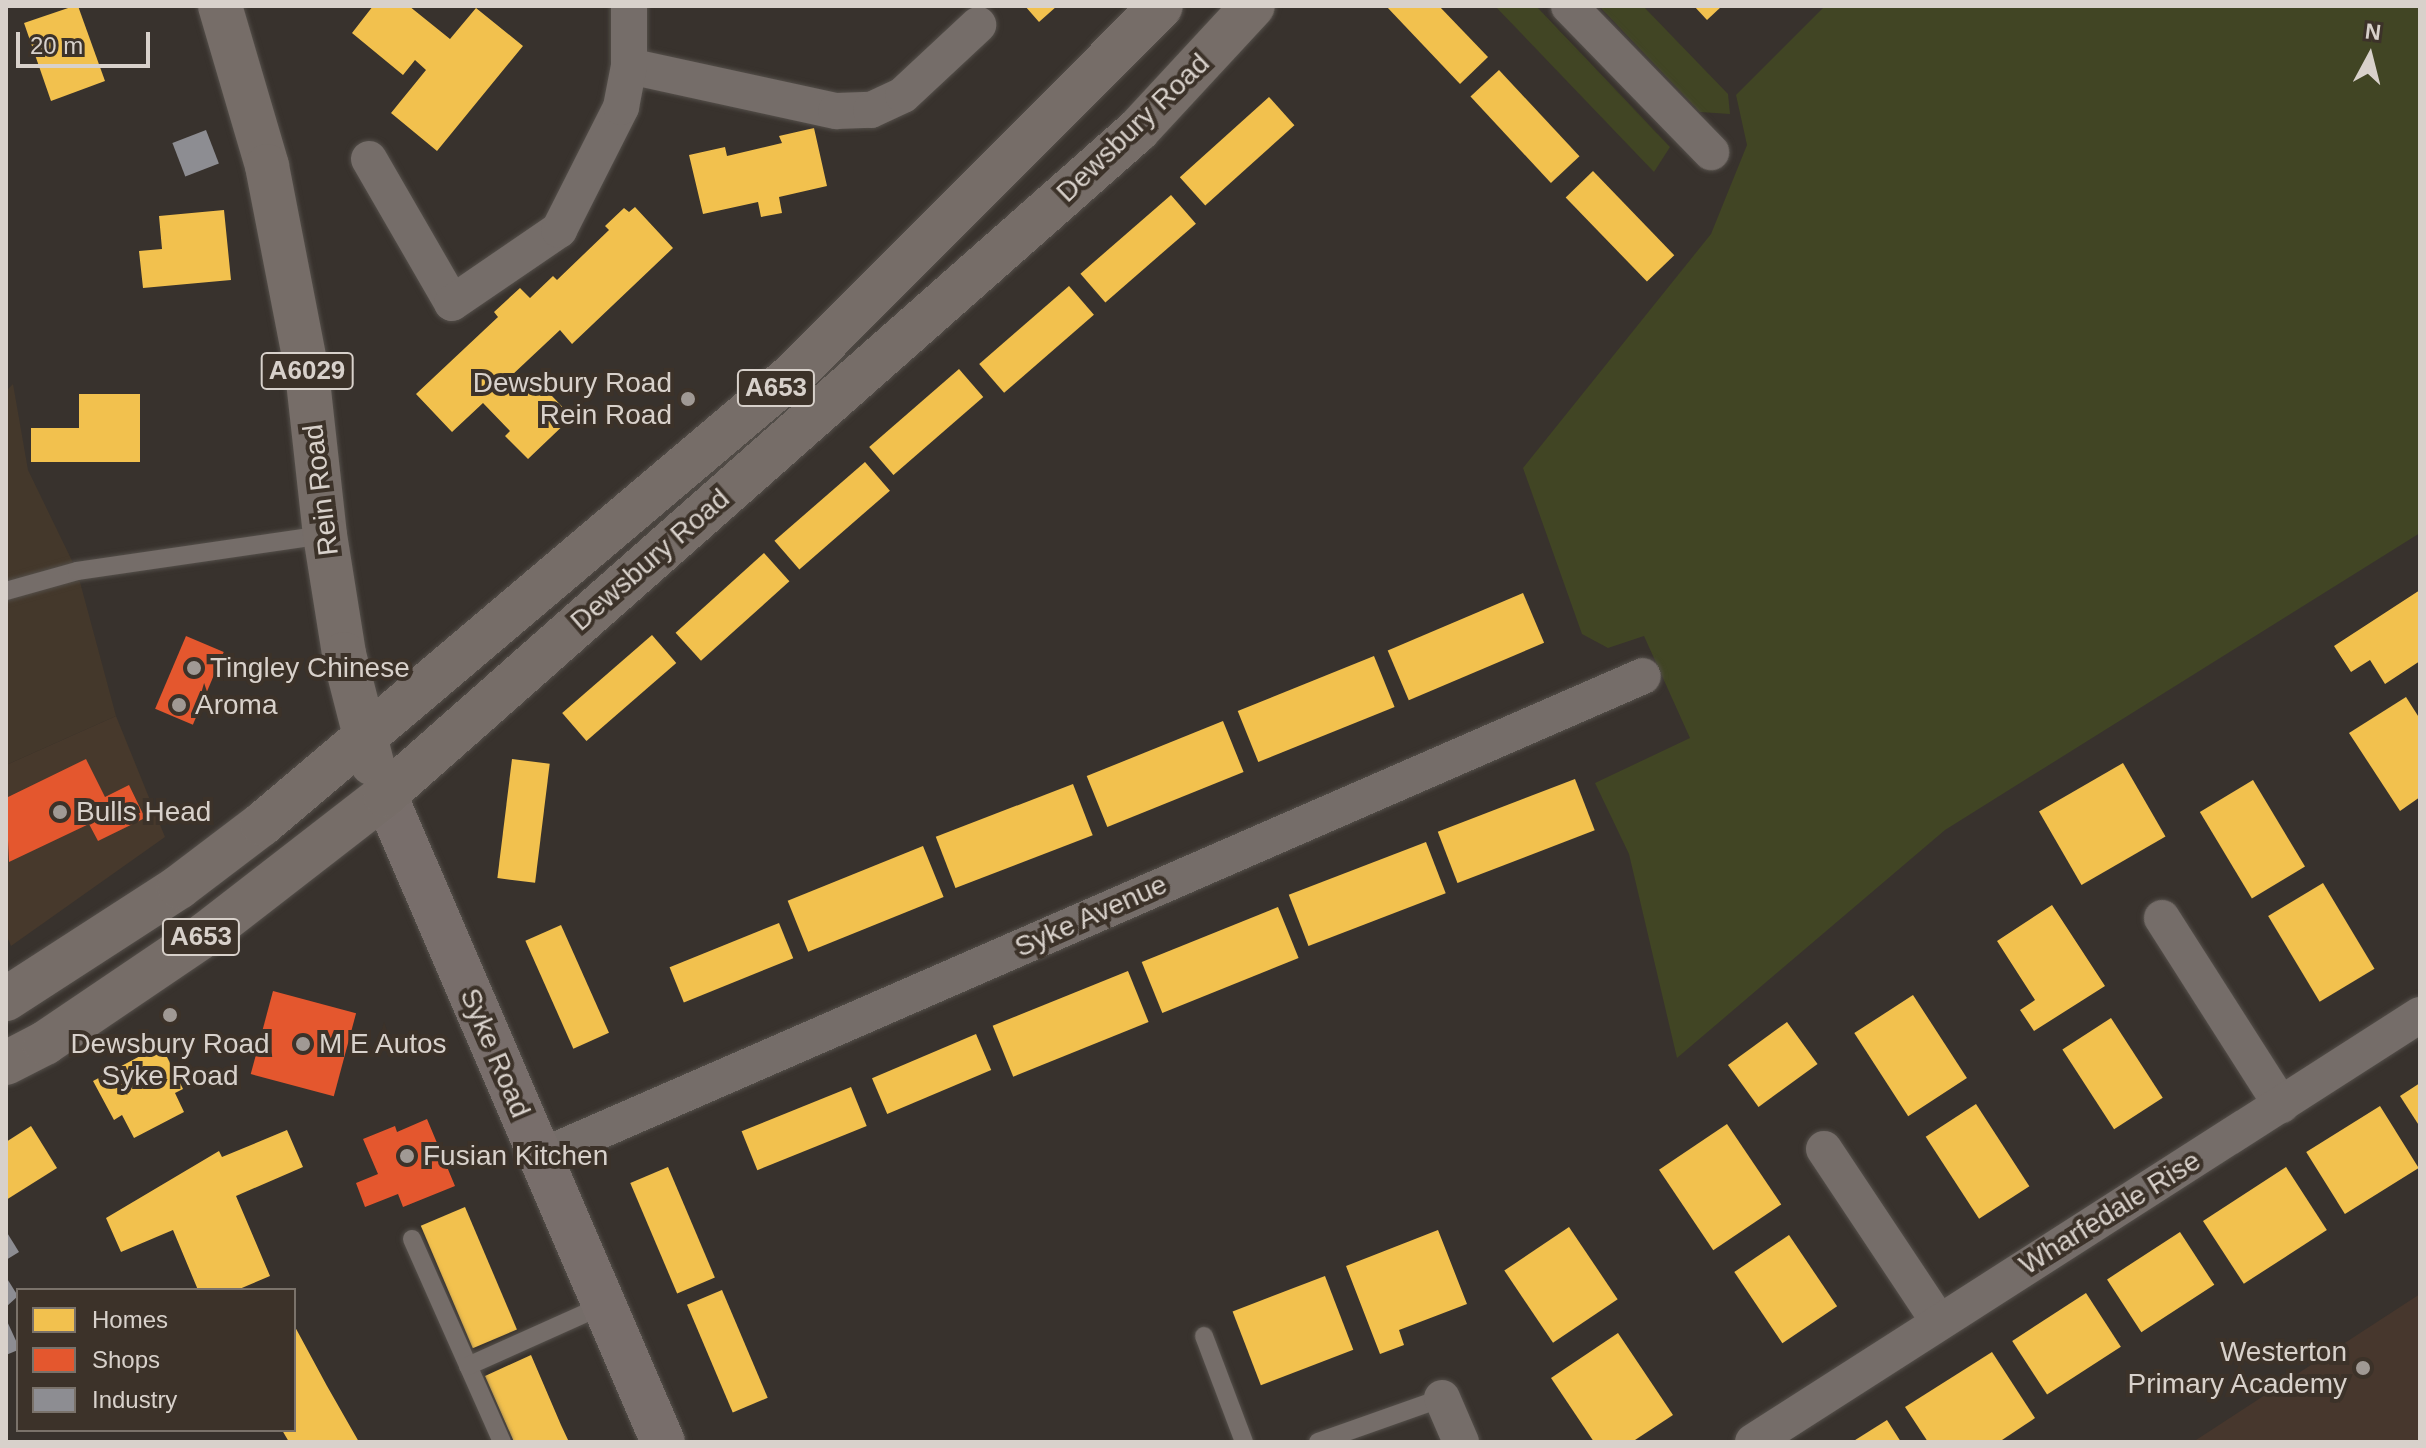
<!DOCTYPE html>
<html>
<head>
<meta charset="utf-8">
<style>
  body { margin:0 }
  #map { position:relative; width:2426px; height:1448px; overflow:hidden; background:#38322d; font-family:Arial,sans-serif }
  div>[style] { position:absolute }
  [style*='--x'] { left:calc(var(--x)*1px); top:calc(var(--y)*1px); width:calc(var(--w)*1px); rotate:calc(var(--a)*1deg) }
  .built>* { inset:0; background:#47392c }
  .industrial>* { inset:0; background:#44382b }
  .education>* { inset:0; background:#47372d }
  .green>* { inset:0; background:#414524 }
  .homes>* { inset:0; background:#f2c14e; transform-origin:0 0 }
  .shops>* { inset:0; background:#e4572e; transform-origin:0 0 }
  .industry>* { inset:0; background:#8d8d92; transform-origin:0 0 }
  .roads { filter:drop-shadow(0 0 2px #544f4a) drop-shadow(0 0 2px #544f4a) }
  .lane>* { height:18px; margin:-9px; padding:0 9px; transform-origin:9px; border-radius:9px; background:#756d69 }
  .street>* { height:36px; margin:-18px; padding:0 18px; transform-origin:18px; border-radius:18px; background:#756d69 }
  .secondary>* { height:44px; margin:-22px; padding:0 22px; transform-origin:22px; border-radius:22px; background:#786e6b }
  .primary>* { height:44px; margin:-22px; padding:0 22px; transform-origin:22px; border-radius:22px; background:#766d68 }
  .dots>* { width:22px; height:22px; translate:-50% -50%; box-sizing:border-box; border:4px solid #3c3229; border-radius:50% }
  span { translate:-50% -50%; white-space:nowrap; text-align:center; line-height:1.15; -webkit-text-stroke:8px #3c3229; paint-order:stroke }
  .shield-label span { padding:2px 6px; background:#3c3229; border:2px solid; border-radius:6px; -webkit-text-stroke-width:0 }
  .shield-label { font-size:26px; color:#d8d1cb; font-weight:700 }
  .street-label { font-size:28px; color:#d8d1cb }
  .poi-label { font-size:28px; color:#d8d1cb }
  .right { translate:-100% -50%; text-align:right }
  .left { translate:0 -50%; text-align:left }
  .frame { position:absolute; inset:0; border:8px solid #d8d1cb; pointer-events:none }
  .legend { position:absolute; left:16px; top:1288px; width:280px; height:144px; box-sizing:border-box; background:#3c3229; border:2px solid #7a726a; margin:0; padding:10px 14px; list-style:none; font-size:24px; color:#d8d1cb }
  .legend li { display:flex; align-items:center; gap:16px; height:40px }
  .legend b { width:40px; border:2px solid #7a726a }
  .north { position:absolute; left:2330px; top:16px; width:80px; height:80px; -webkit-text-stroke:6px #3c3229; paint-order:stroke; rotate:7deg; font-size:22px; font-weight:700; line-height:32px; text-align:center; color:#d8d1cb }
  .north::after { content:''; display:block; margin:auto; width:28px; height:36px; background:#d8d1cb; clip-path:polygon(50% 0,100% 100%,50% 72%,0 100%) }
  .scale { position:absolute; left:16px; top:32px; width:134px; height:36px; box-sizing:border-box; border:4px solid #d8d1cb; border-top:0; padding-left:10px; font-size:24px; line-height:28px; white-space:nowrap; color:#d8d1cb; -webkit-text-stroke:6px #3c3229; paint-order:stroke }
</style>
</head>
<body>
<div id="map">
  <div class="built">
    <i style="clip-path:polygon(116px 716px,165px 837px,11px 946px,6px 934px,6px 765px)"></i>
  </div>
  <div class="industrial">
    <i style="clip-path:polygon(13px 384px,28px 470px,77px 571px,116px 716px,6px 765px,6px 391px)"></i>
  </div>
  <div class="education">
    <i style="clip-path:polygon(2420px 1294px,2420px 1442px,2193px 1442px)"></i>
  </div>
  <div class="green">
    <i style="clip-path:polygon(1495px 6px,1536px 6px,1670px 147px,1654px 172px)"></i>
    <i style="clip-path:polygon(1599px 6px,1643px 6px,1728px 94px,1730px 114px,1700px 112px)"></i>
    <i style="clip-path:polygon(1825px 6px,2420px 6px,2420px 533px,1945px 830px,1677px 1058px,1629px 854px,1595px 783px,1690px 738px,1644px 636px,1608px 648px,1582px 634px,1523px 468px,1711px 234px,1747px 145px,1736px 95px)"></i>
  </div>
  <div class="homes">
    <i style="clip-path:polygon(74px 6px,78px 6px,105px 81px,51px 101px,24px 23px)"></i>
    <i style="clip-path:polygon(373px 6px,409px 6px,450px 39px,476px 8px,523px 46px,437px 151px,391px 113px,426px 70px,415px 60px,403px 75px,352px 33px)"></i>
    <i style="clip-path:polygon(1025px 6px,1057px 6px,1039px 22px)"></i>
    <i style="clip-path:polygon(1386px 6px,1439px 6px,1488px 57px,1460px 84px)"></i>
    <i style="clip-path:polygon(1694px 6px,1722px 6px,1707px 20px)"></i>
    <i style="left:1499px;top:70px;width:118px;height:39px;rotate:47deg"></i>
    <i style="left:1269px;top:97px;width:38px;height:120px;rotate:48deg"></i>
    <i style="clip-path:polygon(814px 128px,827px 186px,779px 197px,782px 213px,761px 217px,758px 202px,703px 214px,689px 155px,725px 147px,727px 156px,782px 143px,779px 136px)"></i>
    <i style="left:1593px;top:171px;width:117px;height:38px;rotate:46deg"></i>
    <i style="left:1171px;top:195px;width:38px;height:120px;rotate:49deg"></i>
    <i style="clip-path:polygon(635px 207px,673px 248px,572px 344px,560px 330px,511px 376px,521px 386px,532px 375px,572px 417px,528px 459px,505px 436px,510px 431px,483px 403px,452px 432px,416px 394px,498px 317px,494px 312px,520px 288px,530px 298px,553px 276px,557px 280px,609px 230px,605px 226px,624px 208px,629px 212px)"></i>
    <i style="clip-path:polygon(224px 210px,231px 280px,143px 288px,139px 251px,162px 249px,159px 216px)"></i>
    <i style="left:1069px;top:286px;width:38px;height:119px;rotate:49deg"></i>
    <i style="left:959px;top:369px;width:37px;height:119px;rotate:49deg"></i>
    <i style="clip-path:polygon(79px 394px,140px 394px,140px 462px,31px 462px,31px 428px,79px 428px)"></i>
    <i style="left:865px;top:462px;width:38px;height:120px;rotate:49deg"></i>
    <i style="left:764px;top:553px;width:38px;height:119px;rotate:48deg"></i>
    <i style="clip-path:polygon(2420px 590px,2420px 661px,2385px 684px,2370px 660px,2351px 672px,2334px 646px)"></i>
    <i style="left:1523px;top:593px;width:54px;height:147px;rotate:67deg"></i>
    <i style="left:652px;top:635px;width:37px;height:119px;rotate:49deg"></i>
    <i style="left:1374px;top:656px;width:55px;height:147px;rotate:68deg"></i>
    <i style="clip-path:polygon(2406px 697px,2420px 719px,2420px 797px,2400px 811px,2349px 733px)"></i>
    <i style="left:1223px;top:721px;width:55px;height:147px;rotate:68deg"></i>
    <i style="left:512px;top:759px;width:38px;height:120px;rotate:7deg"></i>
    <i style="left:2123px;top:763px;width:85px;height:97px;rotate:60deg"></i>
    <i style="left:1575px;top:779px;width:55px;height:147px;rotate:69deg"></i>
    <i style="left:2253px;top:780px;width:101px;height:62px;rotate:59deg"></i>
    <i style="left:1073px;top:784px;width:55px;height:147px;rotate:69deg"></i>
    <i style="left:1426px;top:842px;width:55px;height:147px;rotate:69deg"></i>
    <i style="left:923px;top:846px;width:55px;height:146px;rotate:68deg"></i>
    <i style="left:2323px;top:883px;width:100px;height:64px;rotate:59deg"></i>
    <i style="clip-path:polygon(2052px 905px,2105px 986px,2034px 1031px,2020px 1010px,2035px 1000px,1997px 941px)"></i>
    <i style="left:1278px;top:907px;width:55px;height:147px;rotate:68deg"></i>
    <i style="left:779px;top:923px;width:38px;height:118px;rotate:68deg"></i>
    <i style="left:561px;top:925px;width:118px;height:39px;rotate:66deg"></i>
    <i style="left:1128px;top:971px;width:55px;height:146px;rotate:68deg"></i>
    <i style="left:1913px;top:995px;width:99px;height:70px;rotate:57deg"></i>
    <i style="left:2111px;top:1018px;width:95px;height:58px;rotate:57deg"></i>
    <i style="left:1787px;top:1022px;width:52px;height:73px;rotate:54deg"></i>
    <i style="left:976px;top:1034px;width:39px;height:113px;rotate:67deg"></i>
    <i style="clip-path:polygon(161px 1045px,183px 1089px,175px 1093px,184px 1112px,134px 1138px,122px 1115px,114px 1120px,93px 1081px)"></i>
    <i style="clip-path:polygon(2420px 1083px,2420px 1127px,2400px 1096px)"></i>
    <i style="left:851px;top:1087px;width:42px;height:118px;rotate:68deg"></i>
    <i style="left:1976px;top:1104px;width:98px;height:60px;rotate:57deg"></i>
    <i style="left:2380px;top:1106px;width:73px;height:87px;rotate:58deg"></i>
    <i style="left:1727px;top:1124px;width:97px;height:82px;rotate:56deg"></i>
    <i style="clip-path:polygon(31px 1126px,57px 1168px,6px 1200px,6px 1142px)"></i>
    <i style="clip-path:polygon(287px 1130px,303px 1167px,236px 1196px,270px 1276px,237px 1290px,198px 1290px,173px 1230px,121px 1252px,106px 1218px,219px 1151px,222px 1157px)"></i>
    <i style="left:668px;top:1167px;width:120px;height:41px;rotate:67deg"></i>
    <i style="left:2286px;top:1167px;width:75px;height:99px;rotate:57deg"></i>
    <i style="left:465px;top:1207px;width:133px;height:48px;rotate:67deg"></i>
    <i style="left:1569px;top:1227px;width:87px;height:78px;rotate:56deg"></i>
    <i style="clip-path:polygon(1438px 1230px,1467px 1304px,1399px 1330px,1404px 1345px,1380px 1354px,1346px 1266px)"></i>
    <i style="left:2180px;top:1232px;width:63px;height:87px;rotate:57deg"></i>
    <i style="left:1789px;top:1235px;width:86px;height:66px;rotate:56deg"></i>
    <i style="left:1325px;top:1276px;width:79px;height:99px;rotate:69deg"></i>
    <i style="left:722px;top:1290px;width:117px;height:38px;rotate:67deg"></i>
    <i style="left:2086px;top:1293px;width:64px;height:88px;rotate:57deg"></i>
    <i style="clip-path:polygon(294px 1325px,327px 1386px,359px 1442px,289px 1442px,282px 1430px,294px 1430px)"></i>
    <i style="clip-path:polygon(1618px 1333px,1673px 1415px,1632px 1442px,1594px 1442px,1551px 1378px)"></i>
    <i style="clip-path:polygon(1992px 1352px,2035px 1418px,1999px 1442px,1928px 1442px,1905px 1407px)"></i>
    <i style="clip-path:polygon(531px 1355px,561px 1425px,569px 1442px,514px 1442px,485px 1376px)"></i>
    <i style="clip-path:polygon(1887px 1420px,1901px 1442px,1852px 1442px)"></i>
  </div>
  <div class="shops">
    <i style="left:186px;top:636px;width:41px;height:79px;rotate:23deg"></i>
    <i style="clip-path:polygon(86px 759px,105px 797px,129px 785px,145px 818px,98px 841px,89px 824px,9px 862px,6px 798px)"></i>
    <i style="left:273px;top:991px;width:86px;height:86px;rotate:15deg"></i>
    <i style="clip-path:polygon(427px 1119px,455px 1186px,403px 1207px,398px 1194px,365px 1207px,356px 1183px,378px 1174px,363px 1139px,395px 1126px,397px 1132px)"></i>
  </div>
  <div class="industry">
    <i style="left:206px;top:130px;width:36px;height:36px;rotate:69deg"></i>
    <i style="clip-path:polygon(6px 1231px,19px 1252px,6px 1260px)"></i>
    <i style="clip-path:polygon(6px 1277px,18px 1296px,6px 1307px)"></i>
    <i style="clip-path:polygon(6px 1319px,18px 1345px,18px 1350px,6px 1355px)"></i>
  </div>
  <div class="roads">
    <div class="lane">
      <i style="--x:6;--y:591;--w:74;--a:-15.7"></i>
      <i style="--x:77;--y:571;--w:251;--a:-8.3"></i>
      <i style="--x:412;--y:1239;--w:222;--a:66.1"></i>
      <i style="--x:1204;--y:1336;--w:113;--a:69.3"></i>
      <i style="--x:468;--y:1366;--w:149;--a:-24.2"></i>
      <i style="--x:1318;--y:1442;--w:132;--a:-19.5"></i>
    </div>
    <div class="street">
      <i style="--x:1569;--y:6;--w:204;--a:45.8"></i>
      <i style="--x:629;--y:66;--w:212;--a:12.3"></i>
      <i style="--x:836;--y:111;--w:35;--a:-2"></i>
      <i style="--x:871;--y:110;--w:35;--a:-25"></i>
      <i style="--x:903;--y:95;--w:103;--a:-43"></i>
      <i style="--x:369;--y:159;--w:166;--a:60"></i>
      <i style="--x:452;--y:303;--w:130;--a:-34.3"></i>
      <i style="--x:559;--y:230;--w:138;--a:-63.2"></i>
      <i style="--x:621;--y:107;--w:42;--a:-79"></i>
      <i style="--x:629;--y:66;--w:60;--a:-90"></i>
      <i style="--x:2162;--y:918;--w:222;--a:57.5"></i>
      <i style="--x:1824;--y:1149;--w:208;--a:56.4"></i>
      <i style="--x:540;--y:1157;--w:1203;--a:-23.56"></i>
      <i style="--x:1442;--y:1398;--w:48;--a:66.6"></i>
      <i style="--x:1753;--y:1442;--w:792;--a:-32.63"></i>
    </div>
    <div class="secondary">
      <i style="--x:385;--y:795;--w:704;--a:66.75"></i>
    </div>
    <div class="primary">
      <i style="--x:220;--y:6;--w:167;--a:73.6"></i>
      <i style="--x:267;--y:166;--w:210;--a:79"></i>
      <i style="--x:307;--y:372;--w:164;--a:83.7"></i>
      <i style="--x:325;--y:535;--w:121;--a:80.9"></i>
      <i style="--x:344;--y:654;--w:113;--a:75.6"></i>
      <i style="--x:6;--y:999;--w:206;--a:-32.9"></i>
      <i style="--x:179;--y:887;--w:104;--a:-37.2"></i>
      <i style="--x:262;--y:824;--w:698;--a:-40.24"></i>
      <i style="--x:795;--y:373;--w:518;--a:-45.08"></i>
      <i style="--x:6;--y:1063;--w:44;--a:-27.1"></i>
      <i style="--x:45;--y:1043;--w:194;--a:-34.1"></i>
      <i style="--x:206;--y:934;--w:227;--a:-37.8"></i>
      <i style="--x:385;--y:795;--w:1005;--a:-41.45"></i>
      <i style="--x:1138;--y:130;--w:169;--a:-47.2"></i>
    </div>
  </div>
  <div class="dots">
    <i style="left:688px;top:399px;background:#a09994"></i>
    <i style="left:194px;top:668px;background:#a09994"></i>
    <i style="left:179px;top:705px;background:#a09994"></i>
    <i style="left:60px;top:812px;background:#a09994"></i>
    <i style="left:170px;top:1015px;background:#a09994"></i>
    <i style="left:303px;top:1044px;background:#a09994"></i>
    <i style="left:407px;top:1156px;background:#a09994"></i>
    <i style="left:2363px;top:1368px;background:#a09994"></i>
  </div>
  <div class="shield-label">
    <span style="left:307px;top:371px">A6029</span>
    <span style="left:776px;top:388px">A653</span>
    <span style="left:201px;top:937px">A653</span>
  </div>
  <div class="street-label">
    <span style="left:1133px;top:128px;rotate:-44deg">Dewsbury Road</span>
    <span style="left:321px;top:490px;rotate:-97deg">Rein Road</span>
    <span style="left:650px;top:560px;rotate:-41deg">Dewsbury Road</span>
    <span style="left:1091px;top:916px;rotate:-24deg">Syke Avenue</span>
    <span style="left:495px;top:1053px;rotate:67deg">Syke Road</span>
    <span style="left:2110px;top:1213px;rotate:-32deg">Wharfedale Rise</span>
  </div>
  <div class="poi-label">
    <span class="right" style="left:672px;top:399px">Dewsbury Road<br>Rein Road</span>
    <span class="left" style="left:210px;top:668px">Tingley Chinese</span>
    <span class="left" style="left:195px;top:705px">Aroma</span>
    <span class="left" style="left:76px;top:812px">Bulls Head</span>
    <span style="left:170px;top:1060px">Dewsbury Road<br>Syke Road</span>
    <span class="left" style="left:319px;top:1044px">M E Autos</span>
    <span class="left" style="left:423px;top:1156px">Fusian Kitchen</span>
    <span class="right" style="left:2347px;top:1368px">Westerton<br>Primary Academy</span>
  </div>
  <div class="frame"></div>
  <ul class="legend">
  <li><b style="height:22px;background:#f2c14e"></b>Homes</li>
  <li><b style="height:22px;background:#e4572e"></b>Shops</li>
  <li><b style="height:22px;background:#8d8d92"></b>Industry</li>
  </ul>
  <div class="north">N</div>
  <div class="scale">20 m</div>
</div>
</body>
</html>
